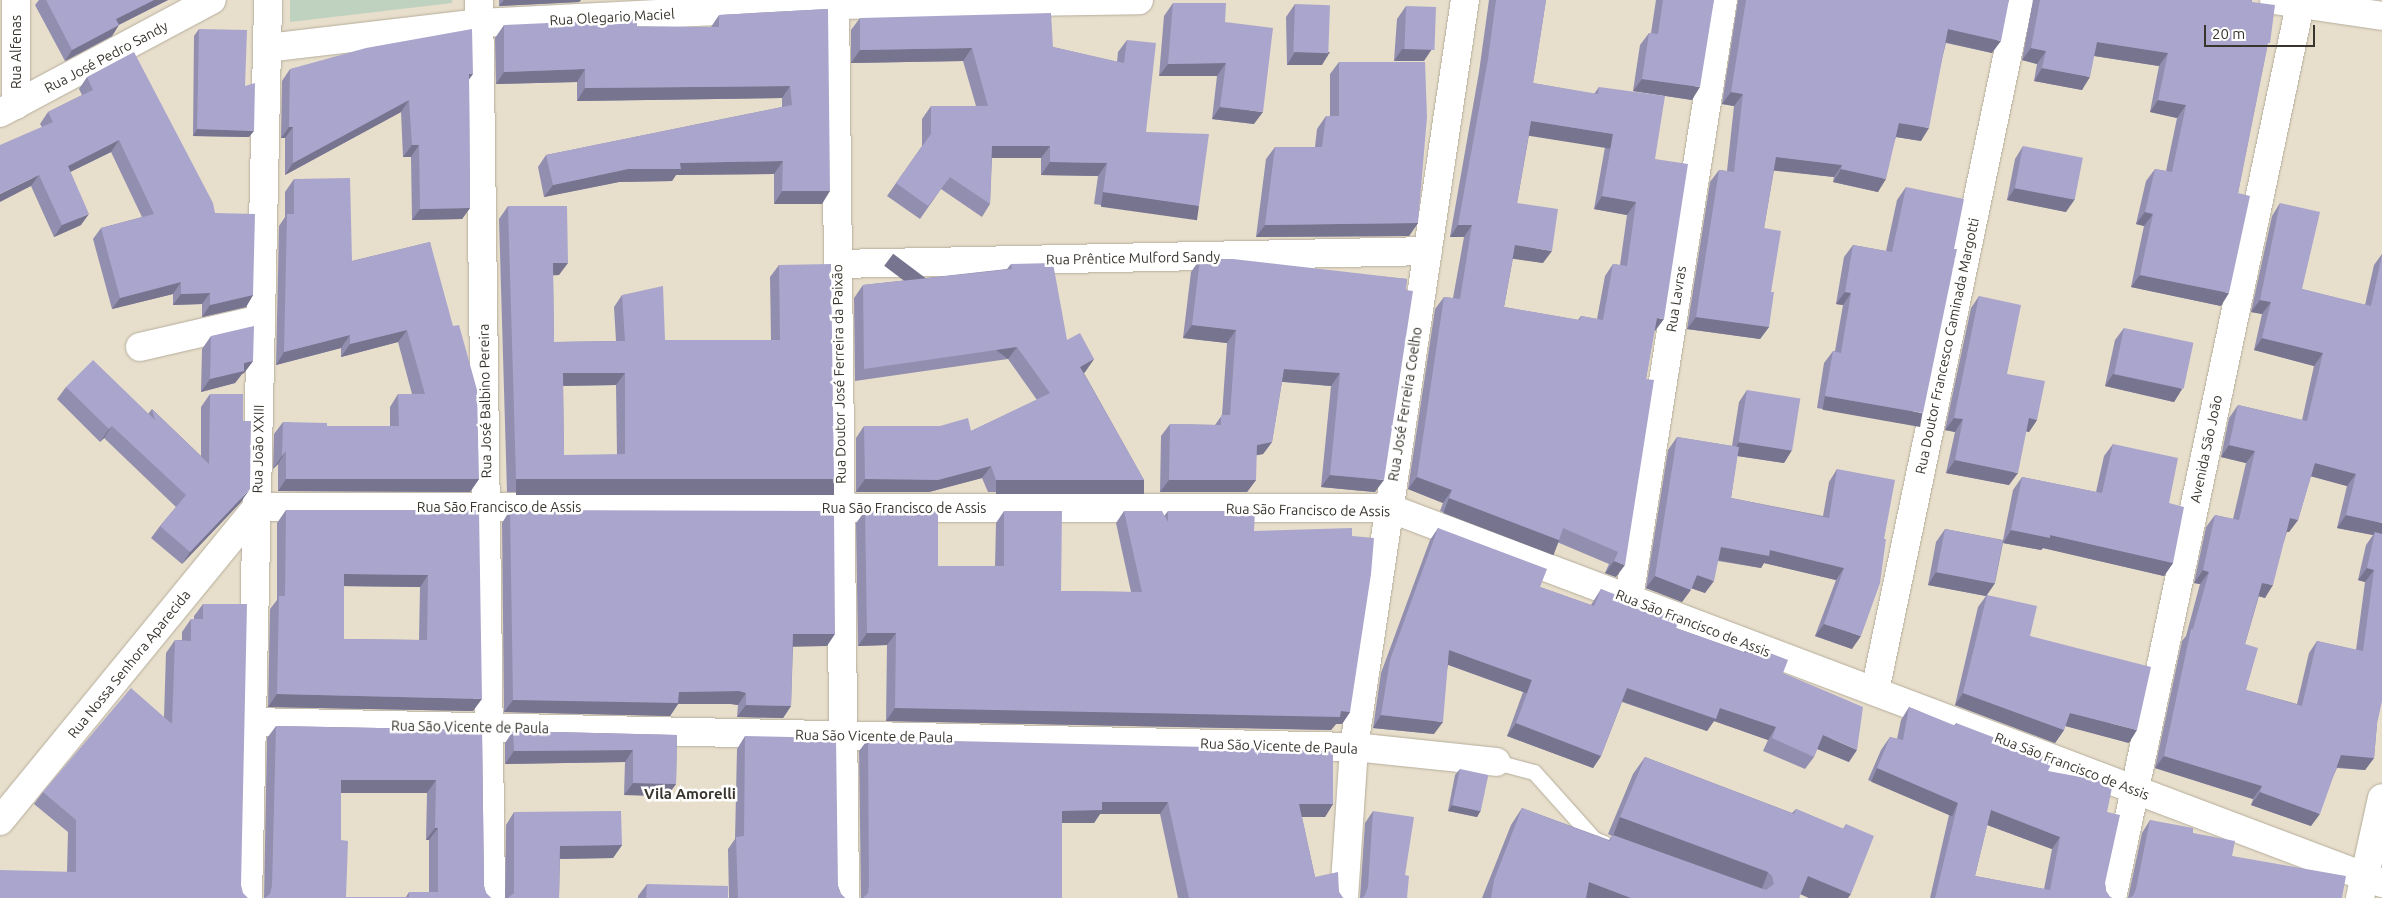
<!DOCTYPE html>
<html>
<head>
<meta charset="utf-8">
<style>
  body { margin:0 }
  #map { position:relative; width:2382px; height:898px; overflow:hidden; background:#e7decb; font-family:Ubuntu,sans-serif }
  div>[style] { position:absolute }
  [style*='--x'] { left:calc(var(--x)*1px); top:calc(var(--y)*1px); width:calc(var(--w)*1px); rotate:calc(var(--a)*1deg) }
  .green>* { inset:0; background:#bfd2bf }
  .roads { filter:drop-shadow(0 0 1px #b5ad9b) drop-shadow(0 0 1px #b5ad9b) }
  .service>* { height:15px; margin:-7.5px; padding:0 7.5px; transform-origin:7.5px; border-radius:7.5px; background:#fff }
  .minor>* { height:28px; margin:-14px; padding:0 14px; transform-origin:14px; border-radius:14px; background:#fff }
  .wall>* { inset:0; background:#928eaf }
  .shaded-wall>* { inset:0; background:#77748f; transform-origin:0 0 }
  .building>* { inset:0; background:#aaa5cc; transform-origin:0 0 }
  span { translate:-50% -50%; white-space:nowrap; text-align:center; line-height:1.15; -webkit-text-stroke:5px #fff; paint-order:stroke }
  .street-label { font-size:14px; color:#39352e }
  .neighbourhood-label { font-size:15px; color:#39352e; font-weight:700 }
  .scale { position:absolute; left:2204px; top:25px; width:111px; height:22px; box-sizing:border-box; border:2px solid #39352e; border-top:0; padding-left:6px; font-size:15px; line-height:18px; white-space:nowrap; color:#39352e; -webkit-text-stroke:4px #fff; paint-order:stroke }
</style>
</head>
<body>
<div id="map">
  <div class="green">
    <i style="clip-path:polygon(290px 0,452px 0,452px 3px,290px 22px)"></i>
  </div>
  <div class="roads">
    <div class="service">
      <i style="--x:1496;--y:762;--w:39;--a:15"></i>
      <i style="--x:1534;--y:772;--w:90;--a:48.2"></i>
      <i style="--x:1594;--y:839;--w:11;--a:22"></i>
    </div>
    <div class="minor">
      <i style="--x:16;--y:0;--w:105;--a:90"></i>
      <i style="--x:479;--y:0;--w:898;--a:89.23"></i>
      <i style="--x:835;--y:0;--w:898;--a:89.36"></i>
      <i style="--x:2274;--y:0;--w:109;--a:8.4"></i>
      <i style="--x:267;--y:48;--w:214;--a:-6.7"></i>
      <i style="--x:480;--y:23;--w:355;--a:-2.9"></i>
      <i style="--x:835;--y:5;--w:304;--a:-0.9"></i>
      <i style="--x:0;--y:113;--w:240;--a:-28.1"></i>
      <i style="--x:838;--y:264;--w:590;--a:-1.26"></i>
      <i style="--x:140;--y:347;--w:124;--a:-13"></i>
      <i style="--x:1629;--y:598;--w:605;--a:-81.07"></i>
      <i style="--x:1875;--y:691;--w:706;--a:-78.23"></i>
      <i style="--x:252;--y:722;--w:1102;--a:1.3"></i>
      <i style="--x:1354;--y:747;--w:143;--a:6"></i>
      <i style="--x:0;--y:821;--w:406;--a:-50.7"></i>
      <i style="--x:257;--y:507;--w:1132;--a:0.05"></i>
      <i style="--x:1389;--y:508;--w:1061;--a:20.69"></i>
      <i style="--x:248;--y:898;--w:898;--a:-88.72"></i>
      <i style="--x:1344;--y:898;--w:151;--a:-86.2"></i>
      <i style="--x:1354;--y:747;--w:755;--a:-81.55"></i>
      <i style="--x:2112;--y:898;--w:918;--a:-78.11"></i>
      <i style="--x:2360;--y:898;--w:102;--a:-77.6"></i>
    </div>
  </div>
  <div class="wall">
    <i style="clip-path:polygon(39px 0,168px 0,119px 24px,112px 36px,65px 61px,35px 5px)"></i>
    <i style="clip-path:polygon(499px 0,581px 0,579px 2px,499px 6px)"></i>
    <i style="clip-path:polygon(evenodd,1489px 0,1546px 0,1533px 83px,1594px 94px,1599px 87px,1655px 159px,1655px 331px,1654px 331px,1646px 379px,1616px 577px,1605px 573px,1609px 564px,1557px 542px,1550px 552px,1440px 511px,1443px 503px,1408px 489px,1435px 309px,1444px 297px,1453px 298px,1464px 237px,1450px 237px,1479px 72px,1489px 0,1529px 135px,1605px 147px,1594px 209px,1627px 215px,1620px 265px,1613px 264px,1605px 276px,1597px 319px,1581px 316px,1578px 320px,1504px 307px,1513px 258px,1543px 263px,1517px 203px,1529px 135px)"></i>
    <i style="clip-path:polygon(1656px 0,1714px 0,1692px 100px,1633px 91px,1640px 45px,1649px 33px,1651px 33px)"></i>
    <i style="clip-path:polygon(1738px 0,2009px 0,1992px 53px,1946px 43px,1921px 141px,1896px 137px,1878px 192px,1833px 182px,1834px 177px,1774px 170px,1764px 228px,1771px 292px,1769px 327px,1760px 339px,1687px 329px,1710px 182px,1719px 170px,1727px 171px,1734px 106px,1722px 104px)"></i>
    <i style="clip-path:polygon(2033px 0,2252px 0,2252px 2px,2267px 48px,2238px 193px,2221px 306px,2131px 287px,2144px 226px,2136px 224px,2146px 181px,2155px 169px,2166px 171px,2177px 118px,2150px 112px,2159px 66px,2094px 56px,2082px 90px,2034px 81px,2037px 64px,2022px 60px)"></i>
    <i style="clip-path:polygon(1173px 3px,1225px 22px,1254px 124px,1212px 119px,1217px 76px,1159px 76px,1164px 16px)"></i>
    <i style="clip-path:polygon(1295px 4px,1322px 65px,1287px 65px,1286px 17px)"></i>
    <i style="clip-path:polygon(1406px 6px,1424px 61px,1394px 61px,1397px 19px)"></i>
    <i style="clip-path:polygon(828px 9px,822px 204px,774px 204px,774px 174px,676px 175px,672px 181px,619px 182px,544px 197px,538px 167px,546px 155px,782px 107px,782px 98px,577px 101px,577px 82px,496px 84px,495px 38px,504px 25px,711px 27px,719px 15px)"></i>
    <i style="clip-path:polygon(860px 18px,1053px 47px,1117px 62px,1118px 52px,1127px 40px,1146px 132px,1191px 218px,1094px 204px,1098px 176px,1041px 175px,1041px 158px,992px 158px,990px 204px,982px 217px,941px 189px,920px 219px,887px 196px,922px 146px,922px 119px,931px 106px,976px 106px,963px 61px,851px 63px,851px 30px)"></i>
    <i style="clip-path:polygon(199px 29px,245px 86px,249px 137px,193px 136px,194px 36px)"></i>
    <i style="clip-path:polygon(1339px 62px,1418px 223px,1409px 236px,1256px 237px,1266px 159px,1275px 147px,1315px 147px,1317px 129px,1326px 116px,1330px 116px,1330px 74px)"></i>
    <i style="clip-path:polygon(290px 69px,469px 80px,470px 208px,462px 219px,412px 220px,411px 157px,403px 157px,401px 112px,285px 175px,285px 138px,281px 138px,282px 81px)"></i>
    <i style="clip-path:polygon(87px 77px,215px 213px,253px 295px,246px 307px,202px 317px,202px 304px,173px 305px,173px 294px,112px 309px,93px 239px,101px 228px,142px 217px,111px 152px,70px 172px,81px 225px,54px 237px,31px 186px,42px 127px,40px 124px,48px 112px,82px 95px,79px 89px)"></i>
    <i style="clip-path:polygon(2023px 146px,2066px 212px,2007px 200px,2015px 159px)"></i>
    <i style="clip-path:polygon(294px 179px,352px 261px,430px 242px,479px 479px,470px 492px,278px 491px,278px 464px,273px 469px,274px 434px,283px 422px,327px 426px,390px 426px,390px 407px,398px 394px,412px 394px,398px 342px,341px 357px,341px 348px,276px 365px,279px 226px,285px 217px,285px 192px)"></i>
    <i style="clip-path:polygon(1906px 187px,1914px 425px,1817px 408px,1824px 363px,1833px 351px,1835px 351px,1843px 305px,1836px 304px,1844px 257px,1853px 245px,1886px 251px,1897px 200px)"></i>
    <i style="clip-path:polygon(evenodd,2280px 203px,2302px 289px,2365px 305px,2374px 265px,2382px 254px,2377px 724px,2374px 758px,2365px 770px,2337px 768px,2311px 826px,2251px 805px,2253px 799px,2155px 768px,2182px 641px,2186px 636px,2200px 584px,2194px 583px,2206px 527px,2215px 515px,2233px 519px,2246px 463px,2221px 457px,2229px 418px,2238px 405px,2302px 420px,2314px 366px,2254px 350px,2262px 314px,2251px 312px,2272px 216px,2280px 203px,2311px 476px,2347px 486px,2337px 528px,2373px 535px,2366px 545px,2358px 580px,2365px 582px,2356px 650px,2317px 641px,2309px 653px,2297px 704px,2246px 690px,2245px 644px,2259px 596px,2265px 598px,2287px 532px,2289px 532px,2298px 520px,2311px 476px)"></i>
    <i style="clip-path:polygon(evenodd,508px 206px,559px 275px,553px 275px,554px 342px,616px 341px,614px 307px,622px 295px,665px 340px,771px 340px,770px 277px,779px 265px,834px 479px,825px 492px,507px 492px,499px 219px,508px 206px,616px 385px,617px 455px,564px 455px,563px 386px,616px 385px)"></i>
    <i style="clip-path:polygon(1200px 259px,1407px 279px,1375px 492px,1321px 487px,1331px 386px,1282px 382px,1272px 442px,1263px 454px,1256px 455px,1256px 480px,1247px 492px,1160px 492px,1161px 436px,1170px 424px,1215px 425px,1222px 415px,1227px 343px,1183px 338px,1191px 272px)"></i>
    <i style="clip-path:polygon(1011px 264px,1067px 340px,1094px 359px,1085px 372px,1084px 373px,1144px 480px,1135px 492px,988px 492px,982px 478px,929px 492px,856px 492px,856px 438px,864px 426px,971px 431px,1037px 400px,1008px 359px,855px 381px,854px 298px,863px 285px,1007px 269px)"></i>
    <i style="clip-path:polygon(1979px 296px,2007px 374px,2037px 420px,2029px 432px,2026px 431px,2009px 485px,1946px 473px,1955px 432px,1945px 430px,1971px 308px)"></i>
    <i style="clip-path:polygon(2124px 328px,2182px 389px,2174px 402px,2105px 386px,2115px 340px)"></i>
    <i style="clip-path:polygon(211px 336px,253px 361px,244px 373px,242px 374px,235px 383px,201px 392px,202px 349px)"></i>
    <i style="clip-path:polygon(66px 387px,148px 414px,152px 409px,201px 456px,201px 407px,210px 394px,241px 502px,182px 564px,151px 538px,160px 526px,176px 507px,104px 438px,100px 442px,57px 399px)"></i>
    <i style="clip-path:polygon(1747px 390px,1792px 450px,1784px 463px,1737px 456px,1731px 498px,1823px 516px,1829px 482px,1837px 469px,1852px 649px,1815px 636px,1836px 580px,1764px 563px,1761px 568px,1718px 561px,1705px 593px,1691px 588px,1682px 602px,1646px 588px,1668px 450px,1677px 437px,1732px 446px,1739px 402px)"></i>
    <i style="clip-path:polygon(2113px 444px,2169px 503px,2173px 563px,2164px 576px,2043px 548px,2041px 550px,2003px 543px,1995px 583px,1987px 595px,2030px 636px,2129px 743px,2065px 726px,2064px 730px,2055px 743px,1955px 705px,1978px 607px,1986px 596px,1928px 585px,1936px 542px,1945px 529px,2003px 540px,2013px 490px,2022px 477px,2096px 492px,2104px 456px)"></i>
    <i style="clip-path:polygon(evenodd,286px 510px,479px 510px,473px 711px,268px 707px,270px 609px,277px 600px,277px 523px,286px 510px,344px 586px,420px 587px,419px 640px,344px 639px,344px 586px)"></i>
    <i style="clip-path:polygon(510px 510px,827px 646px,793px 646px,791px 706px,783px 718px,737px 717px,738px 705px,731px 704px,678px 704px,670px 716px,504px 712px,502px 523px)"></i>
    <i style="clip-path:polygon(865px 511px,938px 566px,995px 566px,996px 523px,1004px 511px,1061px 591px,1131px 592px,1116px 523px,1124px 511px,1164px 516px,1168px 511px,1254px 531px,1352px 536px,1350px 712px,1342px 724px,1336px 724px,1331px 730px,886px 721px,887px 645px,858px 646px,856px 523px)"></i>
    <i style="clip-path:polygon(1438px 528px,1540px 587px,1591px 605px,1601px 589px,1676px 628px,1744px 652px,1749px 645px,1783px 673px,1849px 762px,1817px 749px,1814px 757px,1805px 769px,1763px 751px,1768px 740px,1714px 721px,1707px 731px,1622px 702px,1601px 756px,1593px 768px,1507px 736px,1523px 692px,1448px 665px,1434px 734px,1373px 728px,1381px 673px,1430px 540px)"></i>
    <i style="clip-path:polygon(203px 604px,241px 885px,67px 872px,68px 832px,34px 804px,43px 792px,164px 717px,166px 653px,175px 640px,182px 640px,182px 632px,191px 619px,194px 619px,194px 616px)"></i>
    <i style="clip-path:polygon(evenodd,1909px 707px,1954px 726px,1956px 723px,2048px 771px,2107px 812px,2105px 883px,2106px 891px,2110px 897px,2112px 898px,1930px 898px,1949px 815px,1868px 780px,1881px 750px,1890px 737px,1897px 739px,1901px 720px,1909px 707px,1987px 825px,2052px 849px,2044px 889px,1975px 876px,1987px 825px)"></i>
    <i style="clip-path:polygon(evenodd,276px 726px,482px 730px,484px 886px,486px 893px,491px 898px,264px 898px,267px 738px,276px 726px,341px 793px,427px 793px,426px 840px,429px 840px,429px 892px,409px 892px,406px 897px,346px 897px,341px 840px,341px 793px)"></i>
    <i style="clip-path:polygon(513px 731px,677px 735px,676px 784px,667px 796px,624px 795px,625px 762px,505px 764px,505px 743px)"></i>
    <i style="clip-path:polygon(745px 736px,838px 886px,841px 894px,845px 898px,729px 898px,728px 849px,735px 839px,737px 749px)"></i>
    <i style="clip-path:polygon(868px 739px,1333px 804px,1325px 817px,1302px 817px,1315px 877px,1339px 892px,1343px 898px,1178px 898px,1160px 814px,1100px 814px,1094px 823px,1062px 823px,1062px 898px,861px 898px,859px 751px)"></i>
    <i style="clip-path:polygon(1645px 757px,1792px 813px,1796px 809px,1843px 829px,1846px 824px,1848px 898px,1809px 898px,1800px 894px,1799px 898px,1482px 898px,1511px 825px,1522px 808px,1609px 840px,1612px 836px,1608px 834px,1633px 774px)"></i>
    <i style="clip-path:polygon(1460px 769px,1481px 810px,1477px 817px,1448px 811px,1455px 775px)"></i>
    <i style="clip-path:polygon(1373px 811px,1405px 875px,1407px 898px,1360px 898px,1365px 823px)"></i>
    <i style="clip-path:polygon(514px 812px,622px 845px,613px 858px,560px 859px,559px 898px,505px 898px,506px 825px)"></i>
    <i style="clip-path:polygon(2150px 820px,2193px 833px,2232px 856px,2342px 898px,2128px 898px,2142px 833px)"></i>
    <i style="clip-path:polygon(647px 884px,728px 898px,638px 898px,638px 896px)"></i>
  </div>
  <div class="shaded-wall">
    <i style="clip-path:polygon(154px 0,168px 0,109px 30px,116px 19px)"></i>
    <i style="clip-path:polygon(504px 0,581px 0,579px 2px,499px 6px)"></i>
    <i style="clip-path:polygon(119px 25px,112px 36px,65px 61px,72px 50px)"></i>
    <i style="clip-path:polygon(1948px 29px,2001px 41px,1992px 53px,1940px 41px)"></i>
    <i style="clip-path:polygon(2097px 42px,2168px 53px,2159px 66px,2088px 55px)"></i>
    <i style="clip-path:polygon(972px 48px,963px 61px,851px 63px,860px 50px)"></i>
    <i style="clip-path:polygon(2031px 48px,2046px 51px,2037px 64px,2022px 60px)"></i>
    <i style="clip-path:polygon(1402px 49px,1432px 49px,1424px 61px,1394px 61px)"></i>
    <i style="clip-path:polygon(1295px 52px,1330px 52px,1322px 65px,1287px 65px)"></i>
    <i style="clip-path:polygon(1226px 63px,1217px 76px,1159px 76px,1168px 64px)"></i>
    <i style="clip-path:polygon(2042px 68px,2090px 77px,2082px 90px,2034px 81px)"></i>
    <i style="clip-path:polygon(585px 69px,577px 82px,496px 84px,504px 72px)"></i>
    <i style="clip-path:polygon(469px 74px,473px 74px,465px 85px)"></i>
    <i style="clip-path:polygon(1642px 79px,1700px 87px,1692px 100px,1633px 91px)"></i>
    <i style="clip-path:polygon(790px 86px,782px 98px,577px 101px,585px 88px)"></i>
    <i style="clip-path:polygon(1731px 92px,1743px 94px,1734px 106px,1722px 104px)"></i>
    <i style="clip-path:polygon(409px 100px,401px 112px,285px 175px,293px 163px)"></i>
    <i style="clip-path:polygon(2158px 100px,2186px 105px,2177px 118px,2150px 112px)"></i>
    <i style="clip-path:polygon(1220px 107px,1263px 112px,1254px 124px,1212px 119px)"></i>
    <i style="left:1531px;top:121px;width:83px;height:15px;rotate:9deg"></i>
    <i style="clip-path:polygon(1899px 123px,1929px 128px,1921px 141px,1890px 136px)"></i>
    <i style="clip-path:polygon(289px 127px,293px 127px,285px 138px,281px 138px)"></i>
    <i style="clip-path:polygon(197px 129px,254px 131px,249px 137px,193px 136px)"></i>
    <i style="clip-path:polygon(119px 140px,111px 152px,60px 177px,68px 166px)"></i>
    <i style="clip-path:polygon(412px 145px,419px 145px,411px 157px,403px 157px)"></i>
    <i style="clip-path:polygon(992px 146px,1050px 146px,1041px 158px,983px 158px)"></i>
    <i style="clip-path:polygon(1776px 157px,1842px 165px,1834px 177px,1768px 170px)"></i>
    <i style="clip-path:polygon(783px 161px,774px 174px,676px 175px,672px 181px,619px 182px,544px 197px,553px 185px,628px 169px,680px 163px)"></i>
    <i style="clip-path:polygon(1050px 162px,1107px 163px,1098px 176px,1041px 175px)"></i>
    <i style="clip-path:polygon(1841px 169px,1886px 179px,1878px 192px,1833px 182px)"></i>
    <i style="clip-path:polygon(39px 175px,31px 186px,0 202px,0 194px)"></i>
    <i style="clip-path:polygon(2015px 188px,2075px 199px,2066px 212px,2007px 200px)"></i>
    <i style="clip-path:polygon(782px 191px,830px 191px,822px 204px,774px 204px)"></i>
    <i style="left:1103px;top:192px;width:97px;height:15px;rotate:8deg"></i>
    <i style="clip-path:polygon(1602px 196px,1636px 202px,1627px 215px,1594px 209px)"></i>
    <i style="clip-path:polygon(470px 208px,462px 219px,412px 220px,420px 209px)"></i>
    <i style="clip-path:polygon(2145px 212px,2153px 214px,2144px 226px,2136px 224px)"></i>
    <i style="clip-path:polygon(89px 214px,81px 225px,54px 237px,62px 225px)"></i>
    <i style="clip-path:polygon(1418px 223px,1409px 236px,1256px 237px,1265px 225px)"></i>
    <i style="clip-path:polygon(1458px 225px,1472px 225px,1464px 237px,1450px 237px)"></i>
    <i style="clip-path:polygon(1515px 245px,1552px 251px,1543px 263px,1507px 258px)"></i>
    <i style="clip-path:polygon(553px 263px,568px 263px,559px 275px,544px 276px)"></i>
    <i style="clip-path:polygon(2140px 275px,2229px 293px,2221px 306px,2131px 287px)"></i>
    <i style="clip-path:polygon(181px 282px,173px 294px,112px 309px,120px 298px)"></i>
    <i style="clip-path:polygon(1845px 292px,1851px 293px,1843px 305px,1836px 304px)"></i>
    <i style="clip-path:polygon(210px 293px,202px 304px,173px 305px,181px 294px)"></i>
    <i style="clip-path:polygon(253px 295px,246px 307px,202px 317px,210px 305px)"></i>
    <i style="clip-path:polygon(2260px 300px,2271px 302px,2262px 314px,2251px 312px)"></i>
    <i style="clip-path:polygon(1696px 317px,1769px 327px,1760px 339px,1687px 329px)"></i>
    <i style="clip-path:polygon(1657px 318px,1664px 319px,1655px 331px,1648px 330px)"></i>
    <i style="clip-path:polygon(1192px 325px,1236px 330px,1227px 343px,1183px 338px)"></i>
    <i style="clip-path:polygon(407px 330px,398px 342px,341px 357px,350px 344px)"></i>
    <i style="clip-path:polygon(350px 335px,341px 348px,276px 365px,284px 352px)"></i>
    <i style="clip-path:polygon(2262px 338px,2323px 353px,2314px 366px,2254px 350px)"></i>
    <i style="left:1017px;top:347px;width:15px;height:155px;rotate:127deg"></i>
    <i style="clip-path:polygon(1094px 359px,1085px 372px,1072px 379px,1080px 367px)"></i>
    <i style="clip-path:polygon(253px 361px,244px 373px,242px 374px,235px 383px,201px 392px,210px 379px,244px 363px)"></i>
    <i style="clip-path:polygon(1284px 369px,1340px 373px,1331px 386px,1276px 381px)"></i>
    <i style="clip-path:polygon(563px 373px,625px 373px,616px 385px,554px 386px)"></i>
    <i style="clip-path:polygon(2113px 374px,2182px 389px,2174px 402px,2105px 386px)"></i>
    <i style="left:1825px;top:396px;width:99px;height:14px;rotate:10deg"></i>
    <i style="clip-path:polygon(1954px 418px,1963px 419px,1955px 432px,1945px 430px)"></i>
    <i style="clip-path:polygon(2029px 418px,2037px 420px,2029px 432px,2020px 430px)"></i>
    <i style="clip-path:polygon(112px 426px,104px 438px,100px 442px,109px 429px)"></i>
    <i style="clip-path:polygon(1272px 442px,1263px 454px,1248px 457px,1257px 445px)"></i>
    <i style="clip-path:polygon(1739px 442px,1792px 450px,1784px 463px,1731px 455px)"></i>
    <i style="clip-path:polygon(2229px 445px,2255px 451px,2246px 463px,2221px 457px)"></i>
    <i style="clip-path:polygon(286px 451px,278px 464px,273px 469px,282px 456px)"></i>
    <i style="clip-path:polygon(1955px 460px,2018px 473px,2009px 485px,1946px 473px)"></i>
    <i style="clip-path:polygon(2315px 463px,2356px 474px,2347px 486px,2306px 475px)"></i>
    <i style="clip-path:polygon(991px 466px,982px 478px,929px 492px,856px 492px,865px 479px)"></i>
    <i style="clip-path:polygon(1330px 475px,1384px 480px,1375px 492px,1321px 487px)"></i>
    <i style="clip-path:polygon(1417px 477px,1452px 490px,1443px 503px,1408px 489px)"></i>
    <i style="clip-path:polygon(286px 479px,479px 479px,470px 492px,278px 491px)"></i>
    <i style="left:516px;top:479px;width:318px;height:16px"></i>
    <i style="left:996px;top:480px;width:148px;height:14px"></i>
    <i style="clip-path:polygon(1169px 480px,1256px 480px,1247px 492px,1160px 492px)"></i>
    <i style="clip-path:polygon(250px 489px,241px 502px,182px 564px,190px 552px)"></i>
    <i style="left:1449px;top:498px;width:118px;height:16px;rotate:21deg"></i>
    <i style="clip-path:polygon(2346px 515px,2382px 523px,2382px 537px,2375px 532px,2373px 535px,2337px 528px)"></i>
    <i style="clip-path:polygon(2290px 518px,2298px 520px,2289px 532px,2282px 531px)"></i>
    <i style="clip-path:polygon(2011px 530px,2050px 535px,2173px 563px,2164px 576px,2043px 548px,2041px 550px,2003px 543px)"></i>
    <i style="clip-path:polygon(1721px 547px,1770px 550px,1844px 568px,1836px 580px,1764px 563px,1761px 568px,1712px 559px)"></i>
    <i style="clip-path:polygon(1614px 561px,1625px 565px,1616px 577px,1605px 573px)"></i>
    <i style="clip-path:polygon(2367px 568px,2374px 570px,2365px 582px,2358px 580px)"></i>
    <i style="clip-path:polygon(2203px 570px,2209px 572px,2200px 584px,2194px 583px)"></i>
    <i style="clip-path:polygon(1936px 572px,1995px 583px,1986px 596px,1928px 585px)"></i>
    <i style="clip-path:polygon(344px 574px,428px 575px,420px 587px,335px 586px)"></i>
    <i style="clip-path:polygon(1697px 575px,1714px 581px,1705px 593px,1688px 587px)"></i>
    <i style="clip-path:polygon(1655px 576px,1691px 590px,1682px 602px,1646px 588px)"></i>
    <i style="clip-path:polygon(2262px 583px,2273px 585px,2265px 598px,2254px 595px)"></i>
    <i style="clip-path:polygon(1824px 624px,1861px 636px,1852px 649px,1815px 636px)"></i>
    <i style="clip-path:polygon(867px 633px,896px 633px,887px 645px,858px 646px)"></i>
    <i style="clip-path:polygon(793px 634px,835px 634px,827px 646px,784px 647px)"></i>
    <i style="left:1449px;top:650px;width:88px;height:14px;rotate:20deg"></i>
    <i style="clip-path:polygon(1627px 688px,1720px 708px,1776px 727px,1768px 740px,1714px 721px,1707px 731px,1618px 700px)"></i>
    <i style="clip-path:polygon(739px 691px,746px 693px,738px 705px,731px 704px,678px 704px,670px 716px,504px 712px,513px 700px,679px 692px)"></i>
    <i style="clip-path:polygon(1963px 693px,2064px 730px,2055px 743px,1955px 705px)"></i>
    <i style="clip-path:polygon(277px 694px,482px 699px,473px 711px,268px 707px)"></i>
    <i style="clip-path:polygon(746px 705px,791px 706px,783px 718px,737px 717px)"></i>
    <i style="clip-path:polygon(895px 708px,1341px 711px,1350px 712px,1342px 724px,1336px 724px,1331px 730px,886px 721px)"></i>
    <i style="clip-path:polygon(2070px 713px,2137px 730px,2129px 743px,2062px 725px)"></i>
    <i style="clip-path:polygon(1381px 715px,1443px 722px,1434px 734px,1373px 728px)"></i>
    <i style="clip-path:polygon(1516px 723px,1601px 756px,1593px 768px,1507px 736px)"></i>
    <i style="clip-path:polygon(1823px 735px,1857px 750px,1849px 762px,1815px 748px)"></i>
    <i style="clip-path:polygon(633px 750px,625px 762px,505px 764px,514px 751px)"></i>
    <i style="clip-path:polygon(2341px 755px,2374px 758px,2365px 770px,2333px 767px)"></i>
    <i style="clip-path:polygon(2164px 756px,2262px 786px,2253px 799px,2155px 768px)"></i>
    <i style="left:1877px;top:768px;width:88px;height:15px;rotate:23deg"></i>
    <i style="clip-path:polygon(341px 780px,436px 780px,427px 793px,332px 793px)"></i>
    <i style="clip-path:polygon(633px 783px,676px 784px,667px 796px,624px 795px)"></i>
    <i style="clip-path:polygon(2260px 792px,2320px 814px,2311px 826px,2251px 805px)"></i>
    <i style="clip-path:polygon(1102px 802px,1168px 802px,1160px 814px,1100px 814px,1094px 823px,1053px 823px,1062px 811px)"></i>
    <i style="clip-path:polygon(1299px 804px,1333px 804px,1325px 817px,1290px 817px)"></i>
    <i style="clip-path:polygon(1452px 805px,1481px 810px,1477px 817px,1448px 811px)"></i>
    <i style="clip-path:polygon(1991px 810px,2060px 837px,2052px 849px,1982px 823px)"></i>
    <i style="left:1620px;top:817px;width:158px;height:21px;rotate:20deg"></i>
    <i style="clip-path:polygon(435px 828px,438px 828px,429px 840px,426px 840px)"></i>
    <i style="clip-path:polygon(622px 845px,613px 858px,551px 859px,560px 846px)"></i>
    <i style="clip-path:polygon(1808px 876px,1851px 894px,1848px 898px,1809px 898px,1796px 892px)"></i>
    <i style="clip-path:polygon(1589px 882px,1631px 898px,1578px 898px)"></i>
  </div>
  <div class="building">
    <i style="clip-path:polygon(46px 0,154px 0,116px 19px,119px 25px,72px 50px)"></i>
    <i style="clip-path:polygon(evenodd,1496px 0,1546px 0,1533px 83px,1598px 94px,1599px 87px,1665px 96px,1655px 159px,1688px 164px,1664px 319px,1657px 318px,1646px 379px,1654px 380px,1625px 565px,1614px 561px,1618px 552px,1563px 528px,1559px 540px,1449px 498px,1452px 490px,1417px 477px,1444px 297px,1460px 299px,1472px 225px,1458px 225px,1488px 59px,1496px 0,1531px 121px,1613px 134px,1602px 196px,1636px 202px,1627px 266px,1613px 264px,1603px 320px,1581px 316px,1580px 320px,1504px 307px,1515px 245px,1552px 251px,1558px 209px,1517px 203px,1531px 121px)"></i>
    <i style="clip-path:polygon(1663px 0,1714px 0,1700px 87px,1642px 79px,1649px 33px,1658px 34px)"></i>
    <i style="clip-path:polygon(1746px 0,2009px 0,2001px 41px,1948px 29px,1929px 128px,1899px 123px,1886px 179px,1841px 169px,1842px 165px,1776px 157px,1764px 228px,1781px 231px,1771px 292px,1774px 292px,1769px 327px,1696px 317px,1719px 170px,1734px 172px,1743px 94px,1731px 92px)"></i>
    <i style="clip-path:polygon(2040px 0,2252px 0,2252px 2px,2275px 5px,2270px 43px,2268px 43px,2238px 193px,2250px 196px,2229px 293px,2140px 275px,2153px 214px,2145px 212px,2155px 169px,2172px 172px,2186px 105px,2158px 100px,2168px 53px,2097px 42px,2090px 77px,2042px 68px,2046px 51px,2031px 48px)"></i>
    <i style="clip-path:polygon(1173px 3px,1226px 3px,1225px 22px,1273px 28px,1263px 112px,1220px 107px,1226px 63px,1168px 64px)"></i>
    <i style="left:1295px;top:4px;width:35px;height:48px;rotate:2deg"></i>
    <i style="left:1406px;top:6px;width:30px;height:43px;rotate:2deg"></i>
    <i style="clip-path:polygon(828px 9px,830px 191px,782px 191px,783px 161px,680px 163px,681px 169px,628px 169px,553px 185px,546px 155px,792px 105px,790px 86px,585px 88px,585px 69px,504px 72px,504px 25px,637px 19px,637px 27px,719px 27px,719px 15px)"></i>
    <i style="clip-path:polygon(1051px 13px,1053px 47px,1124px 63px,1127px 40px,1156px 43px,1146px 132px,1209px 134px,1199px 206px,1103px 192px,1107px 163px,1050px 162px,1050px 146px,992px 146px,990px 204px,950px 177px,928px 206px,896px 183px,931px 134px,931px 106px,988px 106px,972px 48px,860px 50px,860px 18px)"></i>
    <i style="clip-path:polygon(199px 29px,247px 30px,245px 86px,255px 83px,254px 131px,197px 129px)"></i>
    <i style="clip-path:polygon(472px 29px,473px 74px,469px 74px,470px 208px,420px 209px,419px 145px,412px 145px,409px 100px,293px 163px,293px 127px,289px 127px,290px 69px,366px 48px)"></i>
    <i style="clip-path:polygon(134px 52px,213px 203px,215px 213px,255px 214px,253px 295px,210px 305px,210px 293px,181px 294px,181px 282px,120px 298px,101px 228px,154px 214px,119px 140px,68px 166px,89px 214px,62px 225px,39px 175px,0 194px,0 145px,53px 122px,48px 112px,93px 90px,87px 77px)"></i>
    <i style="clip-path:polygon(1339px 62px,1425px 62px,1427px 117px,1418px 223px,1265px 225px,1275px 147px,1322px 147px,1326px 116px,1339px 116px)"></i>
    <i style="left:2023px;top:146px;width:61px;height:43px;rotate:11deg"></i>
    <i style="clip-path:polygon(350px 178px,352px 261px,430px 242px,453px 326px,459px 325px,477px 390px,479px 479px,286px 479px,286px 451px,282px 456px,283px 422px,327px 423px,327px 426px,399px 426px,398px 394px,425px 394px,407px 330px,350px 344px,350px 335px,284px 352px,287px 214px,294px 214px,294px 179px)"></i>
    <i style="clip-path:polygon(1906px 187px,1964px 199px,1954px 249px,1957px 249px,1923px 413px,1825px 396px,1833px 351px,1841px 353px,1851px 293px,1845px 292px,1853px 245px,1892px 252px)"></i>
    <i style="clip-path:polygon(2280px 203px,2320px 212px,2302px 289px,2371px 306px,2382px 255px,2382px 523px,2346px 515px,2356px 474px,2315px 463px,2298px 520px,2290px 518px,2273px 585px,2262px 583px,2245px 644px,2258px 648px,2246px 690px,2302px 706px,2317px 641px,2363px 651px,2374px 570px,2367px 568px,2375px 532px,2382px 534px,2382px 701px,2377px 724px,2374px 758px,2341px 755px,2320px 814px,2260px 792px,2262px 786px,2164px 756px,2191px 629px,2193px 629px,2209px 572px,2203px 570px,2215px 515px,2239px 520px,2255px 451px,2229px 445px,2238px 405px,2307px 421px,2323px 353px,2262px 338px,2271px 302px,2260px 300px)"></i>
    <i style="clip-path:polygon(evenodd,508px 206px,567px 206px,568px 263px,553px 263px,554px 342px,625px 341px,622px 295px,663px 286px,665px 340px,780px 340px,779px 265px,831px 264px,834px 479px,516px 479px,508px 206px,563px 373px,625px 373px,625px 454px,564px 455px,563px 373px)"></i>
    <i style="clip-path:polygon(1200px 259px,1233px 259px,1407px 279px,1406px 290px,1413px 291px,1384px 480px,1330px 475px,1340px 373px,1284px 369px,1272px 442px,1257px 445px,1256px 480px,1169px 480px,1170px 424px,1221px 425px,1221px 415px,1230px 415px,1236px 330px,1192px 325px)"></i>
    <i style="clip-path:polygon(1053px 263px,1067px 340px,1080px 333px,1094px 359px,1080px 367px,1144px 480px,996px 480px,991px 466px,938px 480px,865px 479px,864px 426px,940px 426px,968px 418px,971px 431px,1050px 393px,1017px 347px,864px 369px,863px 285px,1012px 269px,1011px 264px)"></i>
    <i style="clip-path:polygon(1979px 296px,2021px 305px,2007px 374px,2045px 381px,2037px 420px,2029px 418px,2018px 473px,1955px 460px,1963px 419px,1954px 418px)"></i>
    <i style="clip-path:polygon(254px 326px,253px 361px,244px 363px,244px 371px,210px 379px,211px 336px)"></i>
    <i style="left:2124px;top:328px;width:71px;height:47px;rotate:12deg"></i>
    <i style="clip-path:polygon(93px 360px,155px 420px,152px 409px,209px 464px,210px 394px,243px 394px,243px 421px,251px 421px,250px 489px,190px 552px,160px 526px,186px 495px,112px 426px,109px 429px,66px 387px)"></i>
    <i style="left:1747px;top:390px;width:54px;height:53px;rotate:9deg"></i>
    <i style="clip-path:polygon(1677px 437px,1739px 447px,1731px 498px,1829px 518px,1837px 469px,1895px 480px,1884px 539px,1886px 539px,1880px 583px,1861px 636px,1824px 624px,1844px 568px,1770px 550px,1769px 556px,1721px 547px,1714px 581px,1697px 575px,1691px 590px,1655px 576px)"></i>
    <i style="clip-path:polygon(2113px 444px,2178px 458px,2169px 503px,2184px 507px,2173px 563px,2050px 535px,2050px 538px,2011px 530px,2022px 477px,2102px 493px)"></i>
    <i style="clip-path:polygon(evenodd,286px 510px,479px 510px,482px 699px,277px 694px,279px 596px,285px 596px,286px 510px,344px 574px,428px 575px,427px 640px,344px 639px,344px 574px)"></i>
    <i style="clip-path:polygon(510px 510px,834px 511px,835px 634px,793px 634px,791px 706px,746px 705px,746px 693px,739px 691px,679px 692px,678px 703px,513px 700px)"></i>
    <i style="clip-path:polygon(865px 511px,938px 511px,938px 566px,1004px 566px,1004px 511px,1062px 511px,1061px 591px,1142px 592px,1124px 511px,1162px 511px,1168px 522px,1168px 511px,1255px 511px,1254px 531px,1352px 528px,1352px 536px,1374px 538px,1371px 574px,1350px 712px,1341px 711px,1340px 717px,895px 708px,896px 633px,867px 633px)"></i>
    <i style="clip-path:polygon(1438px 528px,1547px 569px,1540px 587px,1594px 606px,1601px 589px,1680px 619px,1676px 628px,1746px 653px,1749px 645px,1788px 660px,1783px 673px,1863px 707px,1857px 750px,1823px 735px,1814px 757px,1772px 738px,1776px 727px,1720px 708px,1716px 719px,1627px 688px,1601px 756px,1516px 723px,1532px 680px,1449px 650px,1443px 722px,1381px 715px,1390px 660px)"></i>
    <i style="left:1945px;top:529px;width:59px;height:44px;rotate:11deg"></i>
    <i style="clip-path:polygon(1987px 595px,2037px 606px,2030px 636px,2151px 667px,2137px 730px,2070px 713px,2064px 730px,1963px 693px)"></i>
    <i style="clip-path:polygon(203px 604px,247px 604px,241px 885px,243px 893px,248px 898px,0 898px,0 870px,76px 872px,76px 820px,43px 792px,131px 688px,172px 724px,175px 640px,191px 641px,191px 619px,203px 619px)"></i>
    <i style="clip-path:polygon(evenodd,1909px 707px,1956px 726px,1956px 723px,2053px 760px,2048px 771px,2113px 783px,2107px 812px,2120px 815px,2105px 883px,2106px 891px,2110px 897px,2112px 898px,1935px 898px,1958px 803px,1877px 768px,1890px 737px,1903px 740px,1909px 707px,1991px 810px,2060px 837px,2050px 890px,1975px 876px,1991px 810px)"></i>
    <i style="clip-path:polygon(evenodd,276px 726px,482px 730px,484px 886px,486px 893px,491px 898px,265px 898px,270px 894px,272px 886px,276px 726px,341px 780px,436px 780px,435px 828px,438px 828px,438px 892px,409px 892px,409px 897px,346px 897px,348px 841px,341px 840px,341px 780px)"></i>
    <i style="clip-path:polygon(513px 731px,677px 735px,676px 784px,633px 783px,633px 750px,514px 751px)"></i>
    <i style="clip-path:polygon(745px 736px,836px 738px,838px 886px,841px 894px,845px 898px,738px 898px,736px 837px,744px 836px)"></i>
    <i style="clip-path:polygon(868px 739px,1333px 750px,1333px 804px,1299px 804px,1315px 877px,1338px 872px,1339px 892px,1343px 898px,1189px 898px,1168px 802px,1102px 802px,1102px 810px,1062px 811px,1062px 898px,863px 898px,868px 893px,869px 885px)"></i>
    <i style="clip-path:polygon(1645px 757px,1794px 814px,1796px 809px,1844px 829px,1846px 824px,1874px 836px,1851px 894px,1808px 876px,1799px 898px,1631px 898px,1589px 882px,1586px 898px,1491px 898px,1494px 880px,1522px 808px,1610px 841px,1613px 835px,1766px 890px,1774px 884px,1772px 876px,1768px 872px,1620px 817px)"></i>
    <i style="left:1460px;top:769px;width:29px;height:37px;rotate:12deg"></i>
    <i style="clip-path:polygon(621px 811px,622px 845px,560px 846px,559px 898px,508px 898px,514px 893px,514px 812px)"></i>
    <i style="clip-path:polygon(1373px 811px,1414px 817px,1405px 875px,1409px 876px,1407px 898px,1362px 898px,1365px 895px,1368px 887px)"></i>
    <i style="clip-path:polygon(2150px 820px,2193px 828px,2193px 833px,2235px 841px,2232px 856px,2346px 876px,2342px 898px,2129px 898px,2133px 896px,2136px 889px)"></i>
    <i style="clip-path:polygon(647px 884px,728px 886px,728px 898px,646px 898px)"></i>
  </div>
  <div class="street-label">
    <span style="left:612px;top:17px;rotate:-3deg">Rua Olegario Maciel</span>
    <span style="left:16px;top:52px;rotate:-90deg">Rua Alfenas</span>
    <span style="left:106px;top:57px;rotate:-28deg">Rua José Pedro Sandy</span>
    <span style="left:1133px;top:258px;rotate:-1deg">Rua Prêntice Mulford Sandy</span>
    <span style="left:1676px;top:299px;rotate:-81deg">Rua Lavras</span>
    <span style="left:1947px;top:346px;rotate:-78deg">Rua Doutor Francesco Caminada Margotti</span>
    <span style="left:839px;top:374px;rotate:-91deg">Rua Doutor José Ferreira da Paixão</span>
    <span style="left:485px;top:401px;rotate:-91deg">Rua José Balbino Pereira</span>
    <span style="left:1405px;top:404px;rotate:-81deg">Rua José Ferreira Coelho</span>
    <span style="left:258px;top:449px;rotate:-89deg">Rua João XXIII</span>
    <span style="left:2206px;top:449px;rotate:-78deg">Avenida São João</span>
    <span style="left:499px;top:507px">Rua São Francisco de Assis</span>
    <span style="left:904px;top:508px">Rua São Francisco de Assis</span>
    <span style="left:1308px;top:510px;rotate:1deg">Rua São Francisco de Assis</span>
    <span style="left:1693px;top:623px;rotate:21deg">Rua São Francisco de Assis</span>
    <span style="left:129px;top:664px;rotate:-51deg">Rua Nossa Senhora Aparecida</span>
    <span style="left:470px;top:727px;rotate:1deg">Rua São Vicente de Paula</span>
    <span style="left:874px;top:736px;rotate:1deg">Rua São Vicente de Paula</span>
    <span style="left:1279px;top:746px;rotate:2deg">Rua São Vicente de Paula</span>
    <span style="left:2072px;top:766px;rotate:21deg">Rua São Francisco de Assis</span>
  </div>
  <div class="neighbourhood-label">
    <span style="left:690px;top:794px">Vila Amorelli</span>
  </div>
  <div class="scale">20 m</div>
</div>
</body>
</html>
